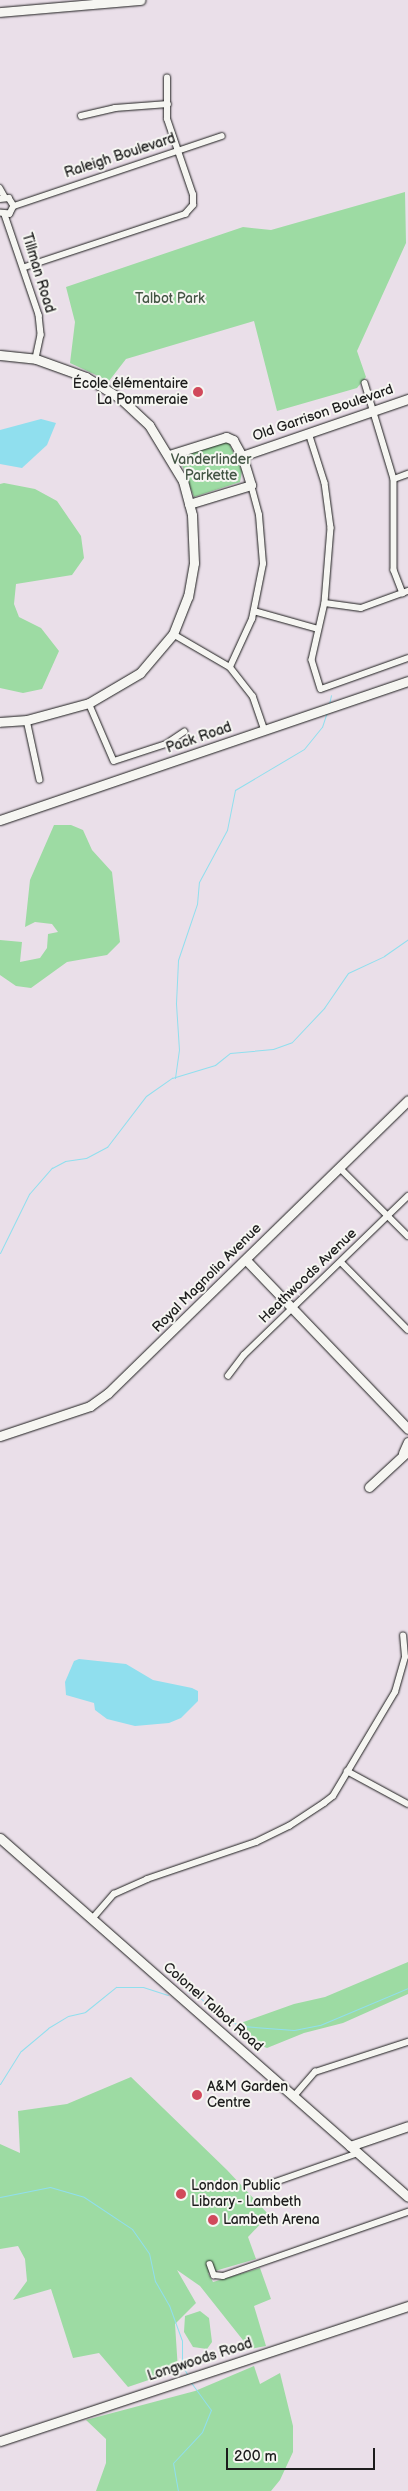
<!DOCTYPE html>
<html>
<head>
<meta charset="utf-8">
<style>
  body { margin:0 }
  #map { position:relative; width:408px; height:2491px; overflow:hidden; background:#eadfe9; font-family:"Balsamiq Sans",sans-serif }
  div>[style] { position:absolute }
  [style*='--x'] { left:calc(var(--x)*1px); top:calc(var(--y)*1px); width:calc(var(--w)*1px); rotate:calc(var(--a)*1deg) }
  .green>* { inset:0; background:#9ddba3 }
  .water>* { inset:0; background:#90dfee }
  .stream>* { height:1px; margin:-0.5px; padding:0 0.5px; transform-origin:0.5px; border-radius:0.5px; background:#90dfee }
  .roads { filter:drop-shadow(0 0 1px #1c1c1c) drop-shadow(0 0 1px #1c1c1c) }
  .street>* { height:5.5px; margin:-2.75px; padding:0 2.75px; transform-origin:2.75px; border-radius:2.75px; background:#f6f6f2 }
  .secondary>* { height:9px; margin:-4.5px; padding:0 4.5px; transform-origin:4.5px; border-radius:4.5px; background:#f6f6f2 }
  .dots>* { width:14px; height:14px; translate:-50% -50%; box-sizing:border-box; border:2px solid #f6f6f2; border-radius:50% }
  span { translate:-50% -50%; white-space:nowrap; text-align:center; line-height:1.15; -webkit-text-stroke:4px #f6f6f2; paint-order:stroke }
  .street-label { font-size:14px; color:#1c1c1c }
  .park-label { font-size:14px; color:#435544 }
  .poi-label { font-size:14px; color:#1c1c1c }
  .right { translate:-100% -50%; text-align:right }
  .left { translate:0 -50%; text-align:left }
  .scale { position:absolute; left:226px; top:2448px; width:149px; height:22px; box-sizing:border-box; border:2px solid #1c1c1c; border-top:0; padding-left:6px; font-size:15px; line-height:18px; white-space:nowrap; color:#1c1c1c; -webkit-text-stroke:4px #f6f6f2; paint-order:stroke }
</style>
</head>
<body>
<div id="map">
  <div class="green">
    <i style="clip-path:polygon(405px 192px,406px 243px,357px 351px,366px 377px,357px 388px,277px 411px,254px 321px,126px 359px,109px 381px,70px 363px,75px 322px,66px 287px,243px 227px,271px 230px)"></i>
    <i style="clip-path:polygon(222px 442px,229px 443px,242px 471px,240px 482px,194px 497px,179px 457px)"></i>
    <i style="clip-path:polygon(4px 483px,35px 489px,57px 501px,81px 536px,84px 558px,72px 575px,16px 584px,14px 604px,19px 617px,41px 628px,59px 651px,42px 689px,23px 693px,0 688px,0 484px)"></i>
    <i style="clip-path:polygon(54px 825px,71px 825px,83px 830px,92px 850px,112px 872px,120px 942px,107px 955px,67px 962px,31px 988px,16px 986px,0 975px,0 940px,22px 942px,20px 962px,40px 958px,47px 948px,48px 934px,58px 932px,52px 924px,35px 922px,25px 927px,30px 880px)"></i>
    <i style="clip-path:polygon(408px 1962px,408px 1994px,343px 2023px,304px 2033px,267px 2048px,254px 2043px,235px 2025px,294px 2004px,325px 1997px)"></i>
    <i style="clip-path:polygon(131px 2077px,227px 2170px,269px 2215px,248px 2237px,256px 2259px,208px 2273px,213px 2282px,260px 2268px,271px 2299px,254px 2306px,266px 2346px,250px 2349px,200px 2286px,177px 2270px,196px 2303px,175px 2324px,178px 2370px,128px 2387px,99px 2353px,73px 2358px,51px 2289px,13px 2300px,27px 2281px,25px 2259px,18px 2246px,0 2249px,0 2144px,20px 2153px,18px 2111px,67px 2104px)"></i>
    <i style="clip-path:polygon(200px 2311px,209px 2318px,212px 2342px,207px 2349px,193px 2347px,184px 2332px,185px 2316px)"></i>
    <i style="clip-path:polygon(254px 2366px,260px 2384px,280px 2373px,293px 2426px,293px 2452px,280px 2480px,271px 2491px,96px 2491px,106px 2463px,106px 2439px,86px 2420px,195px 2391px)"></i>
  </div>
  <div class="water">
    <i style="clip-path:polygon(41px 419px,56px 423px,47px 445px,22px 468px,0 464px,0 430px)"></i>
    <i style="clip-path:polygon(79px 1659px,126px 1664px,153px 1680px,192px 1688px,198px 1691px,198px 1701px,181px 1718px,169px 1723px,135px 1726px,107px 1719px,95px 1710px,94px 1703px,66px 1695px,65px 1682px,74px 1661px)"></i>
  </div>
  <div class="stream">
    <i style="--x:329;--y:704;--w:9;--a:-77"></i>
    <i style="--x:175;--y:1078;--w:28;--a:-82"></i>
    <i style="--x:179;--y:1050;--w:47;--a:-93.7"></i>
    <i style="--x:176;--y:1003;--w:43;--a:-87.3"></i>
    <i style="--x:178;--y:960;--w:59;--a:-71.3"></i>
    <i style="--x:197;--y:904;--w:22;--a:-85"></i>
    <i style="--x:199;--y:882;--w:59;--a:-61.7"></i>
    <i style="--x:227;--y:830;--w:41;--a:-78.7"></i>
    <i style="--x:235;--y:790;--w:80;--a:-30.7"></i>
    <i style="--x:304;--y:749;--w:28;--a:-51"></i>
    <i style="--x:322;--y:727;--w:16;--a:-72"></i>
    <i style="--x:0;--y:1253;--w:66;--a:-63.8"></i>
    <i style="--x:29;--y:1194;--w:35;--a:-49"></i>
    <i style="--x:52;--y:1168;--w:15;--a:-28"></i>
    <i style="--x:65;--y:1161;--w:21;--a:-8"></i>
    <i style="--x:86;--y:1158;--w:24;--a:-28"></i>
    <i style="--x:107;--y:1147;--w:64;--a:-52.6"></i>
    <i style="--x:146;--y:1096;--w:32;--a:-35"></i>
    <i style="--x:172;--y:1078;--w:45;--a:-16.8"></i>
    <i style="--x:215;--y:1065;--w:19;--a:-39"></i>
    <i style="--x:230;--y:1053;--w:43;--a:-5.3"></i>
    <i style="--x:273;--y:1049;--w:20;--a:-20"></i>
    <i style="--x:292;--y:1042;--w:47;--a:-46.7"></i>
    <i style="--x:324;--y:1008;--w:42;--a:-55.6"></i>
    <i style="--x:348;--y:973;--w:40;--a:-25"></i>
    <i style="--x:384;--y:956;--w:29;--a:-35"></i>
    <i style="--x:187;--y:1992;--w:9;--a:13"></i>
    <i style="--x:196;--y:1994;--w:35;--a:43"></i>
    <i style="--x:222;--y:2018;--w:22;--a:22"></i>
    <i style="--x:242;--y:2026;--w:52;--a:4.4"></i>
    <i style="--x:294;--y:2030;--w:26;--a:-11"></i>
    <i style="--x:320;--y:2025;--w:95;--a:-22.8"></i>
    <i style="--x:0;--y:2084;--w:39;--a:-58"></i>
    <i style="--x:21;--y:2051;--w:35;--a:-40"></i>
    <i style="--x:48;--y:2028;--w:23;--a:-31"></i>
    <i style="--x:68;--y:2016;--w:17;--a:-13"></i>
    <i style="--x:85;--y:2012;--w:40;--a:-39"></i>
    <i style="--x:116;--y:1987;--w:27;--a:0"></i>
    <i style="--x:143;--y:1987;--w:26;--a:18"></i>
    <i style="--x:0;--y:2197;--w:51;--a:-11.3"></i>
    <i style="--x:50;--y:2187;--w:35;--a:16"></i>
    <i style="--x:84;--y:2197;--w:58;--a:33.7"></i>
    <i style="--x:132;--y:2229;--w:29;--a:55"></i>
    <i style="--x:149;--y:2253;--w:29;--a:78"></i>
    <i style="--x:155;--y:2281;--w:28;--a:60"></i>
    <i style="--x:169;--y:2305;--w:37;--a:70"></i>
    <i style="--x:182;--y:2340;--w:25;--a:90"></i>
    <i style="--x:182;--y:2365;--w:13;--a:61"></i>
    <i style="--x:178;--y:2491;--w:28;--a:-100"></i>
    <i style="--x:173;--y:2463;--w:42;--a:-46.9"></i>
    <i style="--x:202;--y:2432;--w:24;--a:-68"></i>
    <i style="--x:211;--y:2410;--w:34;--a:-126"></i>
  </div>
  <div class="roads">
    <div class="street">
      <i style="--x:81;--y:116;--w:35;--a:-13"></i>
      <i style="--x:115;--y:108;--w:53;--a:-4.3"></i>
      <i style="--x:0;--y:188;--w:10;--a:61"></i>
      <i style="--x:0;--y:199;--w:9;--a:-6"></i>
      <i style="--x:9;--y:198;--w:9;--a:58"></i>
      <i style="--x:14;--y:206;--w:9;--a:117"></i>
      <i style="--x:10;--y:214;--w:10;--a:-174"></i>
      <i style="--x:14;--y:206;--w:219;--a:-18.6"></i>
      <i style="--x:5;--y:215;--w:106;--a:71.2"></i>
      <i style="--x:39;--y:315;--w:20;--a:84"></i>
      <i style="--x:41;--y:335;--w:25;--a:102"></i>
      <i style="--x:25;--y:267;--w:169;--a:-18.3"></i>
      <i style="--x:185;--y:214;--w:12;--a:-48"></i>
      <i style="--x:193;--y:205;--w:10;--a:-90"></i>
      <i style="--x:193;--y:195;--w:80;--a:-108.9"></i>
      <i style="--x:167;--y:119;--w:41;--a:-90"></i>
      <i style="--x:365;--y:383;--w:100;--a:73.2"></i>
      <i style="--x:394;--y:479;--w:91;--a:90"></i>
      <i style="--x:394;--y:570;--w:25;--a:69"></i>
      <i style="--x:309;--y:433;--w:52;--a:72.3"></i>
      <i style="--x:325;--y:483;--w:45;--a:82.4"></i>
      <i style="--x:331;--y:528;--w:75;--a:94.6"></i>
      <i style="--x:325;--y:603;--w:58;--a:102.8"></i>
      <i style="--x:312;--y:660;--w:30;--a:73"></i>
      <i style="--x:321;--y:689;--w:92;--a:-19.6"></i>
      <i style="--x:394;--y:479;--w:15;--a:-20"></i>
      <i style="--x:325;--y:603;--w:36;--a:8"></i>
      <i style="--x:361;--y:608;--w:50;--a:-19.9"></i>
      <i style="--x:254;--y:611;--w:66;--a:15.7"></i>
      <i style="--x:173;--y:634;--w:66;--a:30.1"></i>
      <i style="--x:230;--y:667;--w:37;--a:52"></i>
      <i style="--x:253;--y:696;--w:36;--a:71"></i>
      <i style="--x:230;--y:667;--w:53;--a:-65.4"></i>
      <i style="--x:252;--y:619;--w:56;--a:-78.7"></i>
      <i style="--x:263;--y:564;--w:49;--a:-94.7"></i>
      <i style="--x:259;--y:515;--w:31;--a:-105"></i>
      <i style="--x:89;--y:703;--w:63;--a:66.7"></i>
      <i style="--x:114;--y:761;--w:55;--a:-18.1"></i>
      <i style="--x:166;--y:744;--w:22;--a:-34"></i>
      <i style="--x:27;--y:720;--w:61;--a:77.8"></i>
      <i style="--x:340;--y:1168;--w:96;--a:45"></i>
      <i style="--x:341;--y:1262;--w:95;--a:45.4"></i>
      <i style="--x:228;--y:1376;--w:26;--a:-53"></i>
      <i style="--x:244;--y:1355;--w:228;--a:-44.1"></i>
      <i style="--x:347;--y:1771;--w:69;--a:28.4"></i>
      <i style="--x:92;--y:1919;--w:33;--a:-49"></i>
      <i style="--x:114;--y:1894;--w:36;--a:-24"></i>
      <i style="--x:147;--y:1879;--w:115;--a:-18.7"></i>
      <i style="--x:256;--y:1842;--w:37;--a:-26"></i>
      <i style="--x:289;--y:1826;--w:42;--a:-33.3"></i>
      <i style="--x:324;--y:1803;--w:11;--a:-38"></i>
      <i style="--x:333;--y:1796;--w:121;--a:-59.2"></i>
      <i style="--x:395;--y:1692;--w:36;--a:-74"></i>
      <i style="--x:405;--y:1657;--w:21;--a:-95"></i>
      <i style="--x:294;--y:2096;--w:32;--a:-49"></i>
      <i style="--x:315;--y:2072;--w:98;--a:-17.9"></i>
      <i style="--x:264;--y:2186;--w:100;--a:-19.3"></i>
      <i style="--x:210;--y:2264;--w:12;--a:70"></i>
      <i style="--x:214;--y:2275;--w:9;--a:6"></i>
      <i style="--x:223;--y:2276;--w:196;--a:-19.1"></i>
    </div>
    <div class="secondary">
      <i style="--x:0;--y:12;--w:141;--a:-4.9"></i>
      <i style="--x:0;--y:355;--w:36;--a:6"></i>
      <i style="--x:36;--y:359;--w:53;--a:19.8"></i>
      <i style="--x:86;--y:377;--w:40;--a:32"></i>
      <i style="--x:120;--y:398;--w:40;--a:43"></i>
      <i style="--x:149;--y:425;--w:66;--a:58.7"></i>
      <i style="--x:183;--y:481;--w:35;--a:75"></i>
      <i style="--x:192;--y:515;--w:48;--a:87.6"></i>
      <i style="--x:194;--y:563;--w:34;--a:100"></i>
      <i style="--x:188;--y:596;--w:41;--a:111.5"></i>
      <i style="--x:173;--y:634;--w:51;--a:130.2"></i>
      <i style="--x:140;--y:673;--w:59;--a:149.5"></i>
      <i style="--x:89;--y:703;--w:64;--a:164.7"></i>
      <i style="--x:27;--y:720;--w:27;--a:176"></i>
      <i style="--x:169;--y:455;--w:60;--a:-17.5"></i>
      <i style="--x:226;--y:437;--w:8;--a:23"></i>
      <i style="--x:233;--y:440;--w:18;--a:61"></i>
      <i style="--x:242;--y:456;--w:176;--a:-19"></i>
      <i style="--x:189;--y:504;--w:65;--a:-17"></i>
      <i style="--x:251;--y:485;--w:30;--a:-107"></i>
      <i style="--x:0;--y:820;--w:431;--a:-18.8"></i>
      <i style="--x:246;--y:1260;--w:234;--a:46.2"></i>
      <i style="--x:0;--y:1436;--w:95;--a:-18.4"></i>
      <i style="--x:90;--y:1406;--w:22;--a:-36"></i>
      <i style="--x:108;--y:1393;--w:419;--a:-44.3"></i>
      <i style="--x:403;--y:1453;--w:12;--a:-66"></i>
      <i style="--x:369;--y:1487;--w:53;--a:-42.7"></i>
      <i style="--x:0;--y:1838;--w:543;--a:41.34"></i>
      <i style="--x:350;--y:2146;--w:61;--a:-19"></i>
      <i style="--x:0;--y:2441;--w:430;--a:-18.3"></i>
    </div>
  </div>
  <div class="dots">
    <i style="left:198px;top:392px;background:#d1495b"></i>
    <i style="left:197px;top:2095px;background:#d1495b"></i>
    <i style="left:181px;top:2194px;background:#d1495b"></i>
    <i style="left:213px;top:2220px;background:#d1495b"></i>
  </div>
  <div class="street-label">
    <span style="left:120px;top:156px;rotate:-18deg">Raleigh Boulevard</span>
    <span style="left:38px;top:273px;rotate:73deg">Tillman Road</span>
    <span style="left:323px;top:413px;rotate:-19deg">Old Garrison Boulevard</span>
    <span style="left:199px;top:738px;rotate:-19deg">Pack Road</span>
    <span style="left:308px;top:1276px;rotate:-44deg">Heathwoods Avenue</span>
    <span style="left:207px;top:1278px;rotate:-45deg">Royal Magnolia Avenue</span>
    <span style="left:213px;top:2007px;rotate:41deg">Colonel Talbot Road</span>
    <span style="left:200px;top:2360px;rotate:-18deg">Longwoods Road</span>
  </div>
  <div class="park-label">
    <span style="left:170px;top:299px">Talbot Park</span>
    <span style="left:211px;top:468px">Vanderlinder<br>Parkette</span>
  </div>
  <div class="poi-label">
    <span class="right" style="left:188px;top:392px">École élémentaire<br>La Pommeraie</span>
    <span class="left" style="left:207px;top:2095px">A&amp;M Garden<br>Centre</span>
    <span class="left" style="left:191px;top:2194px">London Public<br>Library - Lambeth</span>
    <span class="left" style="left:223px;top:2220px">Lambeth Arena</span>
  </div>
  <div class="scale">200 m</div>
</div>
</body>
</html>
